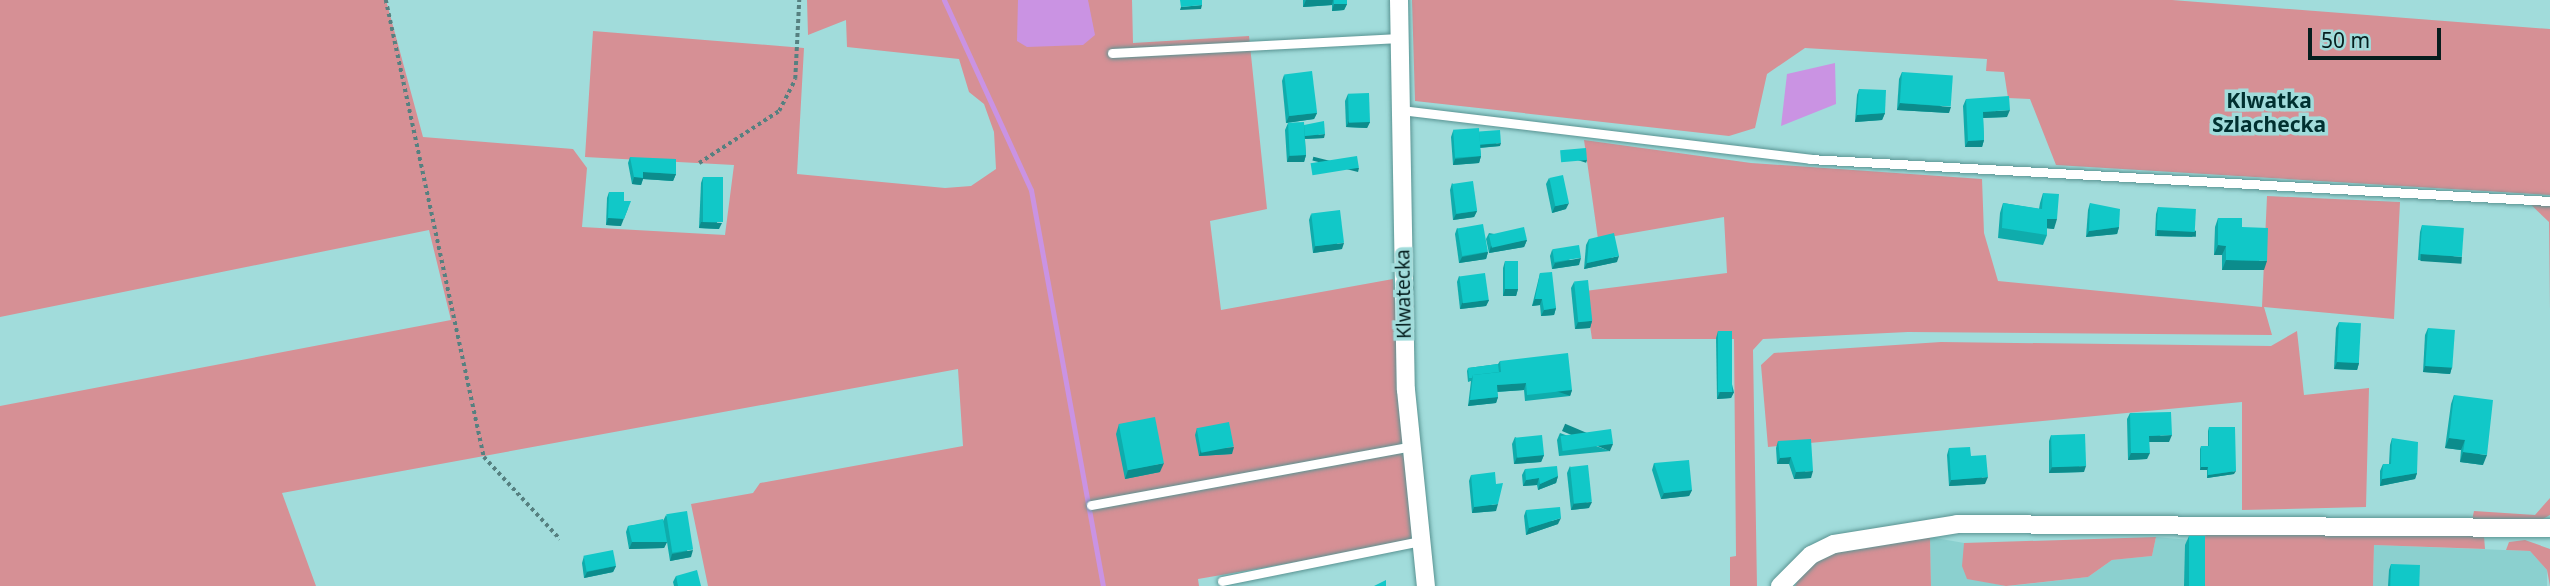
<!DOCTYPE html>
<html>
<head>
<meta charset="utf-8">
<style>
  body { margin:0 }
  #map { position:relative; width:2550px; height:586px; overflow:hidden; background:#a1dcdb; font-family:"Noto Sans",sans-serif }
  div>[style] { position:absolute }
  [style*='--x'] { left:calc(var(--x)*1px); top:calc(var(--y)*1px); width:calc(var(--w)*1px); rotate:calc(var(--a)*1deg) }
  .built>* { inset:0; background:#8bd0cf }
  .green>* { inset:0; background:#d69095 }
  .water>* { inset:0; background:#ca93e3 }
  .stream>* { height:5px; margin:-2.5px; padding:0 2.5px; transform-origin:2.5px; border-radius:2.5px; background:#ca93e3 }
  .path>* { height:3.5px; margin-top:-1.75px; transform-origin:0; background:repeating-linear-gradient(90deg,#568080 0 3.5px,transparent 0 7px) }
  .roads { filter:drop-shadow(0 0 2px #599392) drop-shadow(0 0 2px #599392) }
  .lane>* { height:9px; margin:-4.5px; padding:0 4.5px; transform-origin:4.5px; border-radius:4.5px; background:#fff }
  .street>* { height:18px; margin:-9px; padding:0 9px; transform-origin:9px; border-radius:9px; background:#fff }
  .wall>* { inset:0; background:#0facac }
  .shaded-wall>* { inset:0; background:#0c8c8c; transform-origin:0 0 }
  .building>* { inset:0; background:#11c8c8; transform-origin:0 0 }
  span { translate:-50% -50%; white-space:nowrap; text-align:center; line-height:1.15; -webkit-text-stroke:7px #a1dcdb; paint-order:stroke }
  .street-label { font-size:19px; color:#061e1e }
  .neighbourhood-label { font-size:21px; color:#003030; font-weight:700 }
  .scale { position:absolute; left:2308px; top:28px; width:133px; height:32px; box-sizing:border-box; border:4px solid #061e1e; border-top:0; padding-left:9px; font-size:21px; line-height:24px; white-space:nowrap; color:#061e1e; -webkit-text-stroke:5px #a1dcdb; paint-order:stroke }
</style>
</head>
<body>
<div id="map">
  <div class="built">
    <i style="clip-path:polygon(1930px 537px,1964px 543px,1967px 578px,2006px 586px,1931px 586px)"></i>
    <i style="clip-path:polygon(2156px 537px,2202px 541px,2201px 586px,2009px 586px,2088px 577px,2112px 560px,2152px 556px)"></i>
    <i style="clip-path:polygon(2374px 545px,2530px 551px,2547px 570px,2547px 586px,2373px 586px)"></i>
  </div>
  <div class="green">
    <i style="clip-path:polygon(0 0,386px 0,423px 137px,573px 149px,587px 168px,582px 227px,725px 235px,734px 165px,585px 157px,593px 31px,804px 48px,797px 174px,945px 188px,971px 186px,996px 169px,994px 132px,984px 104px,969px 92px,959px 59px,847px 47px,846px 20px,808px 35px,807px 0,1132px 0,1133px 43px,1249px 36px,1267px 209px,1210px 221px,1221px 310px,1393px 279px,1412px 542px,1198px 579px,1199px 586px,708px 586px,691px 504px,753px 493px,760px 483px,963px 446px,958px 369px,282px 493px,316px 586px,0 586px,0 406px,451px 320px,429px 230px,0 317px)"></i>
    <i style="clip-path:polygon(1412px 0,2172px 0,2550px 29px,2550px 195px,2056px 165px,2030px 99px,2008px 98px,2004px 72px,1986px 71px,1987px 59px,1805px 48px,1767px 74px,1755px 128px,1729px 136px,1415px 101px)"></i>
    <i style="clip-path:polygon(1584px 140px,1751px 163px,1982px 179px,1984px 233px,1998px 281px,2262px 307px,2267px 196px,2400px 202px,2394px 319px,2264px 307px,2272px 335px,1908px 332px,1763px 339px,1753px 350px,1757px 586px,1730px 586px,1730px 557px,1736px 556px,1734px 339px,1592px 339px,1585px 291px,1727px 273px,1724px 217px,1598px 239px)"></i>
    <i style="clip-path:polygon(2528px 202px,2550px 204px,2550px 310px,2549px 222px)"></i>
    <i style="clip-path:polygon(2297px 331px,2304px 395px,2369px 388px,2366px 507px,2242px 510px,2242px 402px,1768px 447px,1761px 365px,1774px 353px,1941px 342px,2271px 346px)"></i>
    <i style="clip-path:polygon(2550px 498px,2550px 515px,2541px 520px,2472px 520px,2474px 511px,2535px 515px)"></i>
    <i style="clip-path:polygon(2208px 532px,2484px 536px,2485px 549px,2374px 545px,2373px 586px,2201px 586px,2202px 541px)"></i>
    <i style="clip-path:polygon(1930px 537px,1931px 586px,1795px 586px,1803px 571px,1830px 552px)"></i>
    <i style="clip-path:polygon(2156px 537px,2152px 556px,2112px 560px,2088px 577px,2006px 586px,1967px 579px,1962px 566px,1964px 543px)"></i>
    <i style="clip-path:polygon(2525px 540px,2550px 549px,2550px 586px,2547px 570px,2530px 551px,2506px 550px,2509px 542px)"></i>
  </div>
  <div class="water">
    <i style="clip-path:polygon(1018px 0,1088px 0,1095px 35px,1083px 45px,1027px 47px,1017px 41px)"></i>
    <i style="clip-path:polygon(1835px 63px,1836px 104px,1781px 126px,1787px 74px)"></i>
  </div>
  <div class="stream">
    <i style="--x:944;--y:0;--w:209;--a:65.4"></i>
    <i style="--x:1031;--y:190;--w:402;--a:79.7"></i>
  </div>
  <div class="path">
    <i style="--x:386;--y:0;--w:467;--a:77.9"></i>
    <i style="--x:484;--y:457;--w:112;--a:47.2"></i>
    <i style="--x:699;--y:163;--w:95;--a:-33"></i>
    <i style="--x:779;--y:111;--w:36;--a:-63"></i>
    <i style="--x:795;--y:79;--w:79;--a:-87.1"></i>
  </div>
  <div class="roads">
    <div class="lane">
      <i style="--x:1112;--y:53;--w:288;--a:-3"></i>
      <i style="--x:1401;--y:110;--w:412;--a:6.8"></i>
      <i style="--x:1810;--y:159;--w:741;--a:3.25"></i>
      <i style="--x:1091;--y:505;--w:326;--a:-10.4"></i>
      <i style="--x:1222;--y:581;--w:203;--a:-11.4"></i>
    </div>
    <div class="street">
      <i style="--x:1399;--y:0;--w:390;--a:89"></i>
      <i style="--x:1406;--y:390;--w:197;--a:84.2"></i>
      <i style="--x:1780;--y:586;--w:44;--a:-45"></i>
      <i style="--x:1811;--y:555;--w:25;--a:-26"></i>
      <i style="--x:1834;--y:544;--w:125;--a:-9.2"></i>
      <i style="--x:1957;--y:524;--w:593;--a:0.39"></i>
    </div>
  </div>
  <div class="wall">
    <i style="clip-path:polygon(1303px 0,1347px 0,1347px 4px,1344px 10px,1332px 11px,1332px 5px,1303px 7px)"></i>
    <i style="clip-path:polygon(1902px 72px,1949px 113px,1897px 110px,1899px 79px)"></i>
    <i style="clip-path:polygon(1284px 75px,1317px 113px,1314px 119px,1286px 123px,1282px 81px)"></i>
    <i style="clip-path:polygon(1859px 89px,1885px 113px,1882px 120px,1855px 122px,1857px 95px)"></i>
    <i style="clip-path:polygon(1348px 94px,1370px 122px,1367px 128px,1346px 127px,1345px 101px)"></i>
    <i style="clip-path:polygon(1966px 99px,2007px 117px,1983px 118px,1984px 140px,1982px 147px,1965px 147px,1963px 106px)"></i>
    <i style="clip-path:polygon(1288px 123px,1304px 125px,1324px 138px,1305px 139px,1306px 155px,1304px 162px,1287px 162px,1285px 130px)"></i>
    <i style="clip-path:polygon(1453px 131px,1479px 132px,1500px 146px,1480px 148px,1481px 156px,1479px 163px,1453px 165px,1451px 137px)"></i>
    <i style="clip-path:polygon(630px 157px,676px 174px,673px 181px,643px 179px,641px 185px,632px 184px,628px 163px)"></i>
    <i style="clip-path:polygon(703px 177px,719px 229px,699px 228px,701px 183px)"></i>
    <i style="clip-path:polygon(1549px 178px,1566px 209px,1552px 213px,1546px 184px)"></i>
    <i style="clip-path:polygon(1452px 183px,1477px 211px,1474px 217px,1453px 220px,1450px 190px)"></i>
    <i style="clip-path:polygon(609px 192px,621px 226px,606px 225px,607px 198px)"></i>
    <i style="clip-path:polygon(2043px 193px,2054px 229px,2047px 228px,2047px 235px,2043px 245px,1998px 238px,2000px 213px,2003px 203px,2039px 209px,2040px 203px)"></i>
    <i style="clip-path:polygon(2090px 203px,2119px 227px,2117px 234px,2086px 237px,2088px 210px)"></i>
    <i style="clip-path:polygon(2158px 207px,2193px 237px,2155px 236px,2156px 214px)"></i>
    <i style="clip-path:polygon(1311px 214px,1342px 249px,1313px 253px,1309px 220px)"></i>
    <i style="clip-path:polygon(2218px 218px,2242px 227px,2264px 270px,2222px 270px,2222px 255px,2214px 255px,2215px 227px)"></i>
    <i style="clip-path:polygon(2422px 225px,2460px 263px,2418px 260px,2420px 232px)"></i>
    <i style="clip-path:polygon(1457px 228px,1488px 252px,1486px 259px,1459px 263px,1455px 234px)"></i>
    <i style="clip-path:polygon(1489px 233px,1527px 240px,1524px 247px,1489px 253px,1486px 239px)"></i>
    <i style="clip-path:polygon(1589px 239px,1617px 262px,1584px 269px,1586px 245px)"></i>
    <i style="clip-path:polygon(1552px 250px,1579px 265px,1552px 269px,1550px 256px)"></i>
    <i style="clip-path:polygon(1505px 261px,1518px 289px,1516px 296px,1503px 296px,1503px 268px)"></i>
    <i style="clip-path:polygon(1540px 273px,1556px 308px,1554px 315px,1541px 316px,1540px 305px,1532px 306px)"></i>
    <i style="clip-path:polygon(1459px 276px,1489px 300px,1486px 306px,1460px 309px,1457px 282px)"></i>
    <i style="clip-path:polygon(1574px 282px,1592px 321px,1590px 328px,1575px 329px,1571px 288px)"></i>
    <i style="clip-path:polygon(2339px 322px,2359px 363px,2357px 370px,2334px 369px,2336px 328px)"></i>
    <i style="clip-path:polygon(2428px 328px,2452px 367px,2450px 374px,2423px 372px,2425px 335px)"></i>
    <i style="clip-path:polygon(1718px 331px,1734px 392px,1731px 398px,1717px 399px,1716px 338px)"></i>
    <i style="clip-path:polygon(1500px 361px,1572px 390px,1570px 396px,1525px 401px,1524px 390px,1497px 392px,1498px 397px,1496px 403px,1468px 406px,1471px 381px,1468px 382px,1467px 371px,1468px 368px,1498px 364px)"></i>
    <i style="clip-path:polygon(2454px 395px,2483px 465px,2460px 462px,2461px 450px,2445px 448px,2451px 404px)"></i>
    <i style="clip-path:polygon(2130px 413px,2169px 442px,2149px 442px,2147px 459px,2128px 460px,2127px 419px)"></i>
    <i style="clip-path:polygon(1119px 424px,1160px 472px,1125px 479px,1116px 434px)"></i>
    <i style="clip-path:polygon(2209px 427px,2234px 474px,2207px 478px,2207px 470px,2200px 470px,2200px 449px,2201px 446px,2208px 446px,2208px 431px)"></i>
    <i style="clip-path:polygon(1197px 428px,1232px 454px,1199px 456px,1195px 435px)"></i>
    <i style="clip-path:polygon(1560px 433px,1610px 451px,1559px 456px,1557px 440px)"></i>
    <i style="clip-path:polygon(2051px 435px,2084px 472px,2049px 473px,2049px 441px)"></i>
    <i style="clip-path:polygon(1515px 437px,1544px 455px,1541px 462px,1514px 464px,1512px 444px)"></i>
    <i style="clip-path:polygon(2392px 438px,2417px 473px,2415px 479px,2380px 486px,2380px 471px,2383px 464px,2389px 464px,2390px 445px)"></i>
    <i style="clip-path:polygon(1778px 441px,1811px 478px,1794px 479px,1789px 464px,1777px 464px,1776px 448px)"></i>
    <i style="clip-path:polygon(1949px 448px,1971px 456px,1985px 484px,1949px 486px,1947px 455px)"></i>
    <i style="clip-path:polygon(1654px 463px,1692px 490px,1689px 496px,1661px 499px,1652px 470px)"></i>
    <i style="clip-path:polygon(1570px 466px,1589px 508px,1571px 510px,1567px 473px)"></i>
    <i style="clip-path:polygon(1525px 469px,1558px 476px,1556px 483px,1538px 490px,1537px 485px,1523px 486px,1522px 475px)"></i>
    <i style="clip-path:polygon(1471px 475px,1496px 511px,1472px 513px,1469px 481px)"></i>
    <i style="clip-path:polygon(1526px 510px,1558px 524px,1526px 535px,1524px 516px)"></i>
    <i style="clip-path:polygon(666px 515px,691px 557px,670px 561px,667px 542px,664px 548px,629px 549px,626px 532px,628px 526px,663px 521px)"></i>
    <i style="clip-path:polygon(2189px 536px,2204px 586px,2184px 586px,2185px 545px)"></i>
    <i style="clip-path:polygon(584px 556px,616px 566px,613px 572px,584px 578px,582px 563px)"></i>
    <i style="clip-path:polygon(2391px 564px,2419px 586px,2388px 586px,2389px 570px)"></i>
    <i style="clip-path:polygon(676px 576px,701px 586px,674px 586px,673px 582px)"></i>
  </div>
  <div class="shaded-wall">
    <i style="clip-path:polygon(1306px 0,1333px 0,1332px 5px,1303px 7px)"></i>
    <i style="clip-path:polygon(1334px 4px,1347px 4px,1344px 10px,1332px 11px)"></i>
    <i style="clip-path:polygon(1202px 5px,1201px 9px,1180px 10px,1181px 7px)"></i>
    <i style="clip-path:polygon(1900px 103px,1951px 107px,1949px 113px,1897px 110px)"></i>
    <i style="clip-path:polygon(2010px 110px,2007px 117px,1981px 118px,1983px 112px)"></i>
    <i style="clip-path:polygon(1317px 113px,1314px 119px,1286px 123px,1289px 116px)"></i>
    <i style="clip-path:polygon(1885px 113px,1882px 120px,1855px 122px,1857px 115px)"></i>
    <i style="clip-path:polygon(1349px 121px,1370px 122px,1367px 128px,1346px 127px)"></i>
    <i style="clip-path:polygon(1325px 134px,1324px 138px,1302px 139px,1303px 136px)"></i>
    <i style="clip-path:polygon(1984px 140px,1982px 147px,1965px 147px,1968px 141px)"></i>
    <i style="clip-path:polygon(1501px 143px,1500px 146px,1477px 148px,1479px 145px)"></i>
    <i style="clip-path:polygon(1306px 155px,1304px 162px,1287px 162px,1289px 156px)"></i>
    <i style="clip-path:polygon(1481px 156px,1479px 163px,1453px 165px,1455px 159px)"></i>
    <i style="left:1587px;top:160px;width:3px;height:26px;rotate:108deg"></i>
    <i style="left:1359px;top:168px;width:4px;height:47px;rotate:104deg"></i>
    <i style="clip-path:polygon(643px 172px,676px 174px,673px 181px,643px 179px,641px 185px,632px 184px,634px 177px)"></i>
    <i style="clip-path:polygon(1569px 203px,1566px 209px,1552px 213px,1555px 206px)"></i>
    <i style="clip-path:polygon(628px 208px,621px 226px,606px 225px,608px 218px)"></i>
    <i style="clip-path:polygon(1477px 211px,1474px 217px,1453px 220px,1456px 214px)"></i>
    <i style="clip-path:polygon(2047px 219px,2057px 219px,2054px 229px,2044px 228px)"></i>
    <i style="clip-path:polygon(701px 222px,722px 223px,719px 229px,699px 228px)"></i>
    <i style="clip-path:polygon(2119px 227px,2117px 234px,2086px 237px,2089px 231px)"></i>
    <i style="left:2157px;top:230px;width:39px;height:6px;rotate:1deg"></i>
    <i style="clip-path:polygon(1527px 240px,1524px 247px,1489px 253px,1491px 246px)"></i>
    <i style="clip-path:polygon(1344px 243px,1342px 249px,1313px 253px,1315px 246px)"></i>
    <i style="clip-path:polygon(2218px 245px,2226px 246px,2222px 255px,2214px 255px)"></i>
    <i style="clip-path:polygon(1488px 252px,1486px 259px,1459px 263px,1462px 257px)"></i>
    <i style="left:2421px;top:254px;width:41px;height:7px;rotate:4deg"></i>
    <i style="clip-path:polygon(1619px 256px,1617px 262px,1584px 269px,1587px 263px)"></i>
    <i style="clip-path:polygon(1581px 258px,1579px 265px,1552px 269px,1555px 263px)"></i>
    <i style="clip-path:polygon(2226px 260px,2267px 261px,2264px 270px,2222px 270px)"></i>
    <i style="clip-path:polygon(1505px 289px,1518px 289px,1516px 296px,1503px 296px)"></i>
    <i style="clip-path:polygon(1535px 299px,1542px 299px,1540px 305px,1532px 306px)"></i>
    <i style="clip-path:polygon(1489px 300px,1486px 306px,1460px 309px,1462px 303px)"></i>
    <i style="clip-path:polygon(1556px 308px,1554px 315px,1541px 316px,1544px 310px)"></i>
    <i style="clip-path:polygon(1592px 321px,1590px 328px,1575px 329px,1578px 322px)"></i>
    <i style="clip-path:polygon(2337px 362px,2359px 363px,2357px 370px,2334px 369px)"></i>
    <i style="clip-path:polygon(2425px 366px,2452px 367px,2450px 374px,2423px 372px)"></i>
    <i style="clip-path:polygon(1526px 383px,1524px 390px,1494px 392px,1497px 385px)"></i>
    <i style="left:1572px;top:390px;width:6px;height:45px;rotate:108deg"></i>
    <i style="clip-path:polygon(1720px 392px,1734px 392px,1731px 398px,1717px 399px)"></i>
    <i style="clip-path:polygon(1498px 397px,1496px 403px,1468px 406px,1470px 400px)"></i>
    <i style="clip-path:polygon(2172px 435px,2169px 442px,2147px 442px,2149px 436px)"></i>
    <i style="clip-path:polygon(2449px 438px,2465px 440px,2461px 450px,2445px 448px)"></i>
    <i style="left:1613px;top:444px;width:8px;height:52px;rotate:113deg"></i>
    <i style="clip-path:polygon(1234px 447px,1232px 454px,1199px 456px,1201px 450px)"></i>
    <i style="clip-path:polygon(2463px 452px,2487px 455px,2483px 465px,2460px 462px)"></i>
    <i style="clip-path:polygon(2131px 453px,2150px 453px,2147px 459px,2128px 460px)"></i>
    <i style="clip-path:polygon(1544px 455px,1541px 462px,1514px 464px,1517px 457px)"></i>
    <i style="clip-path:polygon(1791px 457px,1789px 464px,1777px 464px,1780px 458px)"></i>
    <i style="clip-path:polygon(1164px 463px,1160px 472px,1125px 479px,1128px 470px)"></i>
    <i style="clip-path:polygon(2086px 466px,2084px 472px,2049px 473px,2052px 467px)"></i>
    <i style="clip-path:polygon(2201px 467px,2208px 467px,2207px 470px,2200px 470px)"></i>
    <i style="clip-path:polygon(1813px 471px,1811px 478px,1794px 479px,1796px 472px)"></i>
    <i style="clip-path:polygon(2236px 471px,2234px 474px,2207px 478px,2208px 475px)"></i>
    <i style="clip-path:polygon(2417px 473px,2415px 479px,2380px 486px,2382px 479px)"></i>
    <i style="clip-path:polygon(1558px 476px,1556px 483px,1538px 490px,1540px 484px)"></i>
    <i style="clip-path:polygon(1988px 477px,1985px 484px,1949px 486px,1951px 480px)"></i>
    <i style="clip-path:polygon(1539px 478px,1537px 485px,1523px 486px,1526px 480px)"></i>
    <i style="clip-path:polygon(1692px 490px,1689px 496px,1661px 499px,1664px 493px)"></i>
    <i style="clip-path:polygon(1592px 502px,1589px 508px,1571px 510px,1574px 503px)"></i>
    <i style="clip-path:polygon(1498px 504px,1496px 511px,1472px 513px,1474px 507px)"></i>
    <i style="clip-path:polygon(1561px 518px,1558px 524px,1526px 535px,1529px 528px)"></i>
    <i style="clip-path:polygon(632px 542px,667px 542px,664px 548px,629px 549px)"></i>
    <i style="clip-path:polygon(693px 550px,691px 557px,670px 561px,672px 554px)"></i>
    <i style="clip-path:polygon(616px 566px,613px 572px,584px 578px,587px 572px)"></i>
  </div>
  <div class="building">
    <i style="clip-path:polygon(1180px 0,1202px 0,1202px 5px,1181px 7px)"></i>
    <i style="left:1334px;top:0;width:13px;height:4px"></i>
    <i style="left:1312px;top:71px;width:42px;height:28px;rotate:83deg"></i>
    <i style="left:1902px;top:72px;width:51px;height:31px;rotate:4deg"></i>
    <i style="clip-path:polygon(1859px 89px,1886px 90px,1885px 113px,1857px 115px)"></i>
    <i style="left:1369px;top:93px;width:29px;height:21px;rotate:88deg"></i>
    <i style="clip-path:polygon(2009px 96px,2010px 110px,1983px 112px,1984px 140px,1968px 141px,1966px 99px)"></i>
    <i style="clip-path:polygon(1324px 121px,1325px 134px,1305px 136px,1304px 125px)"></i>
    <i style="left:1304px;top:122px;width:33px;height:16px;rotate:87deg"></i>
    <i style="left:1479px;top:128px;width:28px;height:26px;rotate:86deg"></i>
    <i style="left:1500px;top:130px;width:13px;height:21px;rotate:86deg"></i>
    <i style="left:1586px;top:148px;width:12px;height:26px;rotate:85deg"></i>
    <i style="left:1357px;top:156px;width:12px;height:47px;rotate:81deg"></i>
    <i style="clip-path:polygon(630px 157px,676px 159px,676px 174px,643px 172px,643px 178px,634px 177px)"></i>
    <i style="left:1563px;top:175px;width:29px;height:14px;rotate:78deg"></i>
    <i style="left:703px;top:177px;width:20px;height:45px"></i>
    <i style="left:1473px;top:181px;width:30px;height:21px;rotate:82deg"></i>
    <i style="clip-path:polygon(609px 192px,624px 192px,624px 201px,631px 201px,624px 219px,608px 218px)"></i>
    <i style="clip-path:polygon(2043px 193px,2059px 194px,2057px 219px,2047px 219px,2047px 235px,2002px 228px,2003px 203px,2042px 209px)"></i>
    <i style="clip-path:polygon(2090px 203px,2120px 209px,2119px 227px,2089px 231px)"></i>
    <i style="left:2158px;top:207px;width:38px;height:23px;rotate:3deg"></i>
    <i style="left:1340px;top:210px;width:33px;height:29px;rotate:83deg"></i>
    <i style="clip-path:polygon(2218px 218px,2242px 218px,2242px 227px,2268px 228px,2267px 261px,2226px 260px,2226px 246px,2218px 245px)"></i>
    <i style="left:1483px;top:224px;width:28px;height:26px;rotate:80deg"></i>
    <i style="left:2422px;top:225px;width:42px;height:29px;rotate:4deg"></i>
    <i style="left:1524px;top:227px;width:13px;height:36px;rotate:77deg"></i>
    <i style="clip-path:polygon(1614px 233px,1619px 256px,1587px 263px,1589px 239px)"></i>
    <i style="left:1579px;top:245px;width:13px;height:27px;rotate:81deg"></i>
    <i style="left:1505px;top:261px;width:13px;height:28px"></i>
    <i style="clip-path:polygon(1552px 272px,1556px 308px,1544px 310px,1542px 299px,1535px 299px,1540px 273px)"></i>
    <i style="left:1485px;top:273px;width:27px;height:26px;rotate:82deg"></i>
    <i style="left:1588px;top:280px;width:41px;height:14px;rotate:84deg"></i>
    <i style="left:2339px;top:322px;width:22px;height:40px;rotate:3deg"></i>
    <i style="left:2428px;top:328px;width:27px;height:38px;rotate:4deg"></i>
    <i style="left:1718px;top:331px;width:14px;height:61px"></i>
    <i style="clip-path:polygon(1568px 353px,1572px 390px,1527px 395px,1526px 383px,1497px 385px,1498px 397px,1470px 400px,1473px 375px,1501px 372px,1500px 361px)"></i>
    <i style="clip-path:polygon(1498px 364px,1499px 372px,1473px 375px,1472px 378px,1469px 378px,1468px 368px)"></i>
    <i style="clip-path:polygon(2454px 395px,2493px 400px,2487px 455px,2463px 452px,2465px 440px,2449px 438px)"></i>
    <i style="clip-path:polygon(2171px 412px,2172px 435px,2149px 436px,2150px 453px,2131px 453px,2130px 413px)"></i>
    <i style="left:1155px;top:417px;width:47px;height:37px;rotate:79deg"></i>
    <i style="left:1229px;top:422px;width:25px;height:33px;rotate:79deg"></i>
    <i style="clip-path:polygon(2209px 427px,2235px 427px,2236px 471px,2208px 475px,2208px 467px,2201px 467px,2201px 446px,2209px 446px)"></i>
    <i style="left:1611px;top:429px;width:15px;height:51px;rotate:82deg"></i>
    <i style="left:2085px;top:434px;width:32px;height:34px;rotate:88deg"></i>
    <i style="left:1542px;top:435px;width:20px;height:27px;rotate:84deg"></i>
    <i style="clip-path:polygon(2392px 438px,2418px 442px,2417px 473px,2382px 479px,2383px 464px,2391px 464px)"></i>
    <i style="clip-path:polygon(1811px 439px,1813px 471px,1796px 472px,1791px 457px,1780px 458px,1778px 441px)"></i>
    <i style="clip-path:polygon(1970px 447px,1971px 456px,1986px 455px,1988px 477px,1951px 480px,1949px 448px)"></i>
    <i style="clip-path:polygon(1689px 460px,1692px 490px,1664px 493px,1654px 463px)"></i>
    <i style="left:1588px;top:465px;width:37px;height:18px;rotate:84deg"></i>
    <i style="clip-path:polygon(1557px 466px,1558px 476px,1540px 484px,1539px 478px,1526px 480px,1525px 469px)"></i>
    <i style="clip-path:polygon(1495px 472px,1496px 484px,1503px 483px,1498px 504px,1474px 507px,1471px 475px)"></i>
    <i style="clip-path:polygon(1560px 507px,1561px 518px,1529px 528px,1526px 510px)"></i>
    <i style="left:687px;top:511px;width:39px;height:21px;rotate:81deg"></i>
    <i style="clip-path:polygon(663px 519px,667px 542px,632px 542px,628px 526px)"></i>
    <i style="left:2189px;top:536px;width:16px;height:50px"></i>
    <i style="left:613px;top:550px;width:16px;height:30px;rotate:79deg"></i>
    <i style="left:2391px;top:564px;width:29px;height:22px;rotate:2deg"></i>
    <i style="clip-path:polygon(697px 570px,701px 586px,678px 586px,676px 576px)"></i>
    <i style="clip-path:polygon(1386px 580px,1386px 586px,1374px 586px)"></i>
  </div>
  <div class="street-label">
    <span style="left:1404px;top:294px;rotate:-91deg">Klwatecka</span>
  </div>
  <div class="neighbourhood-label">
    <span style="left:2269px;top:112px">Klwatka<br>Szlachecka</span>
  </div>
  <div class="scale">50 m</div>
</div>
</body>
</html>
